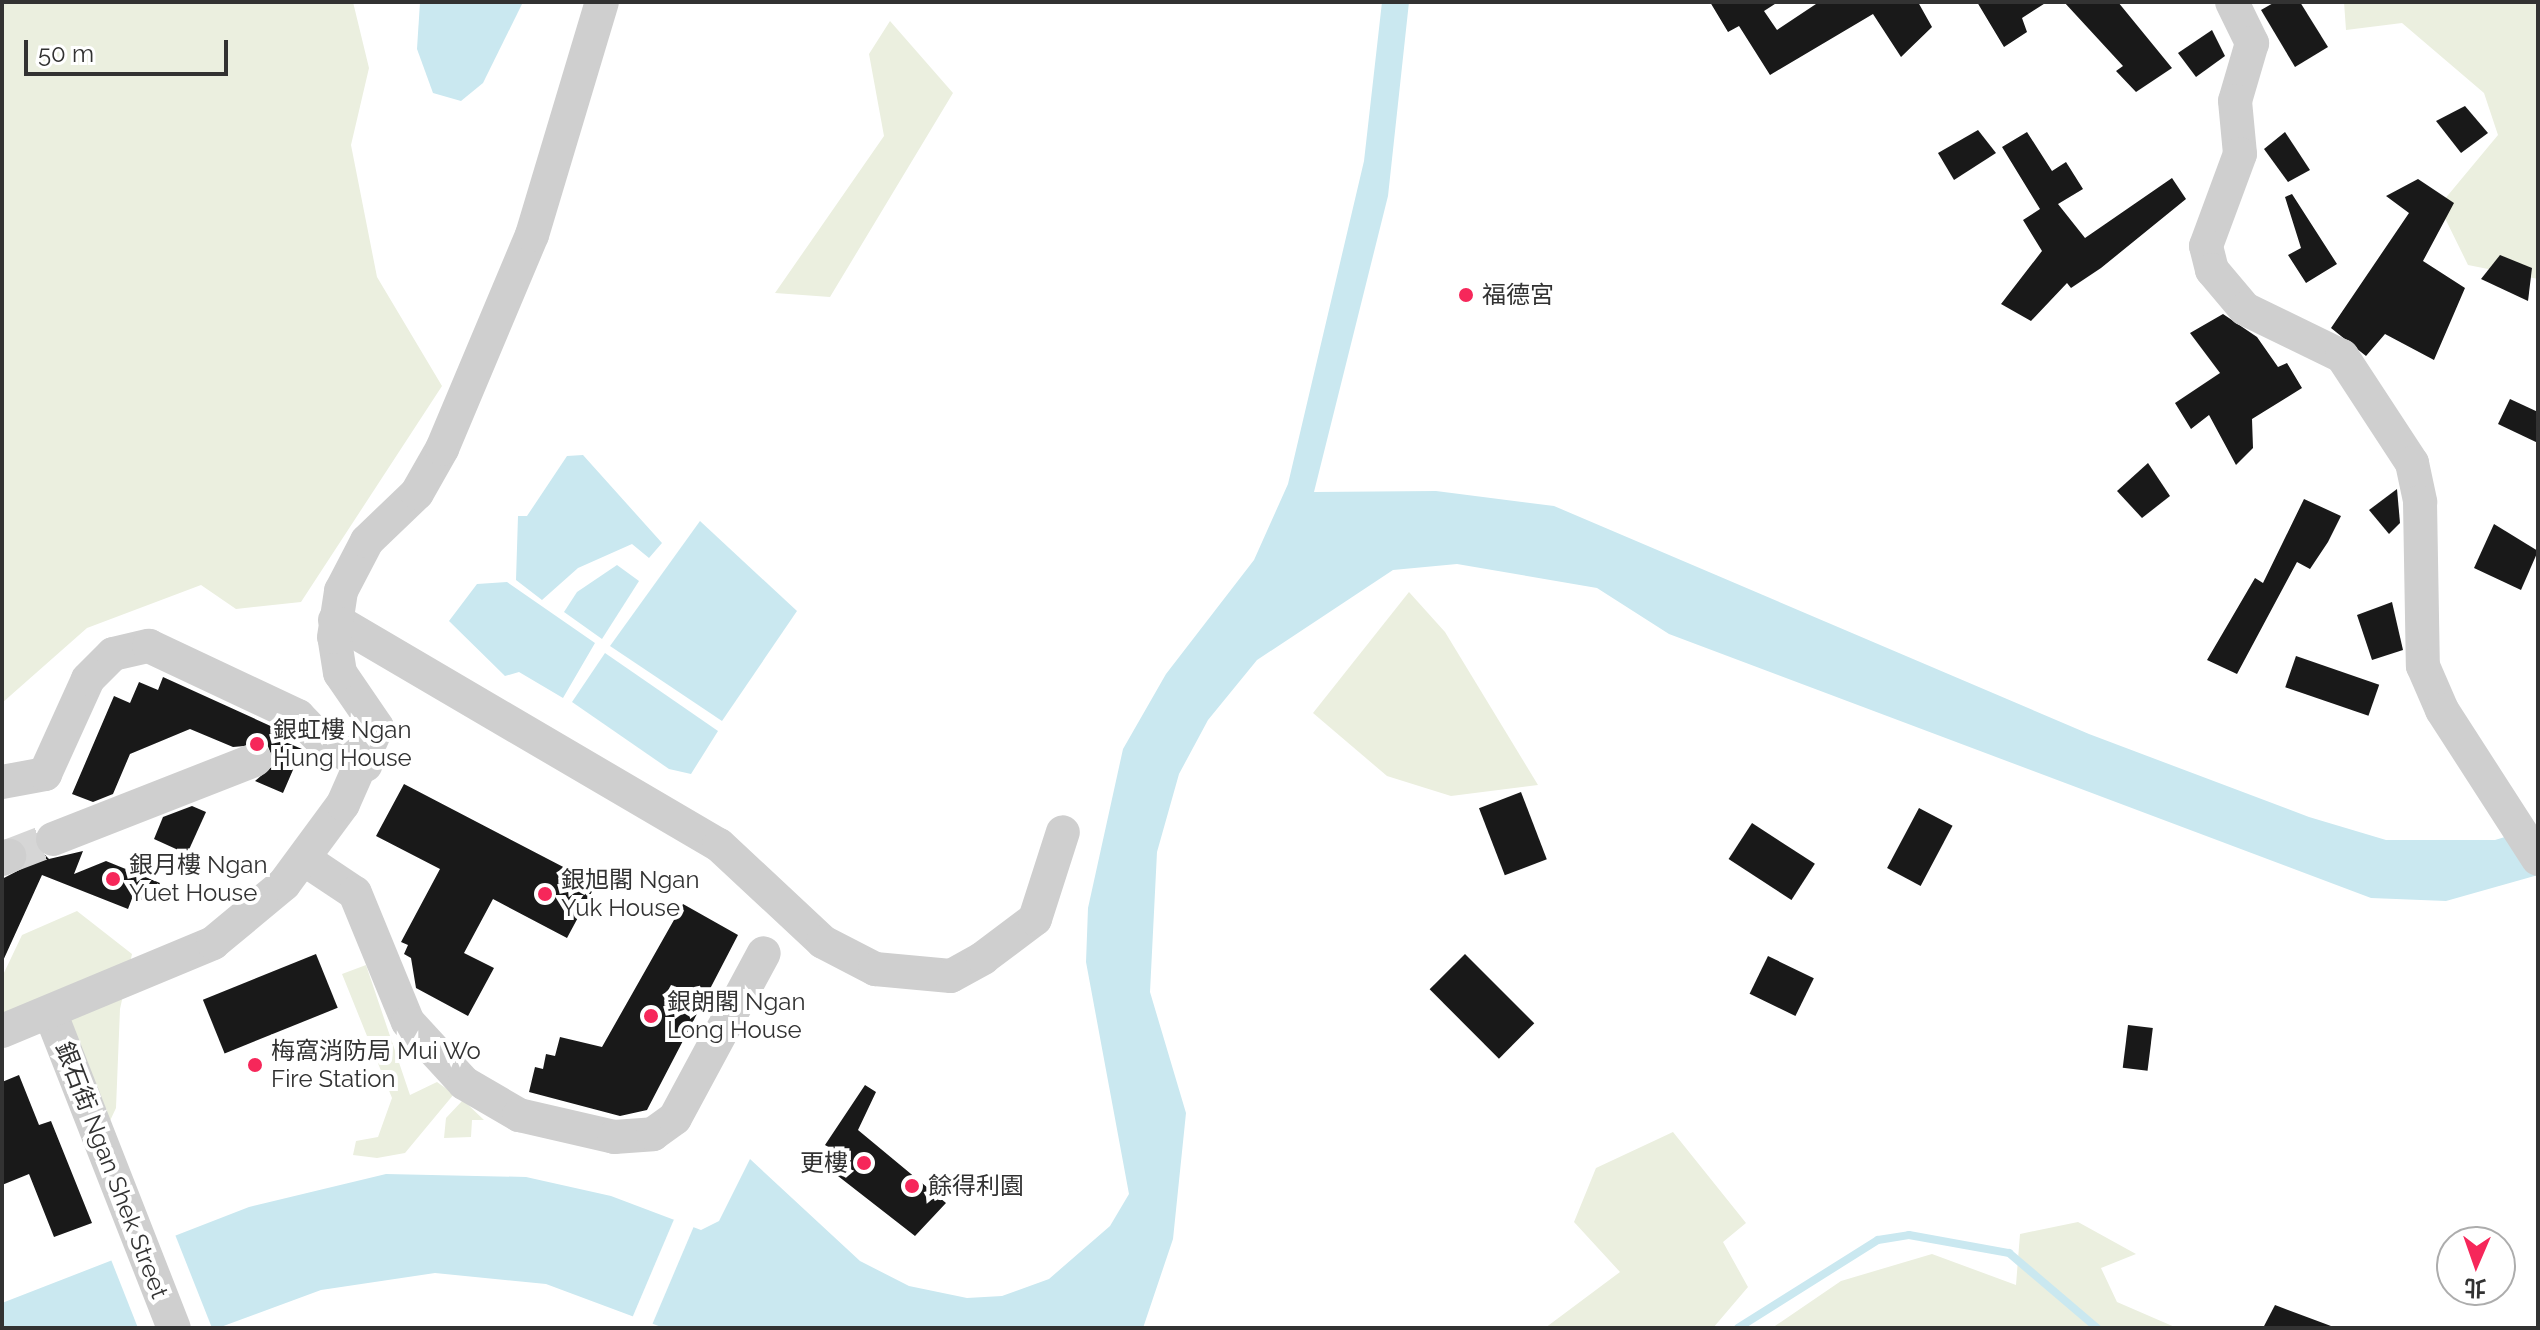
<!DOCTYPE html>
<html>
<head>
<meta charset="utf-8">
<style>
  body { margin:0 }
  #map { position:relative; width:2540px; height:1330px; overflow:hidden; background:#fff; font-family:Raleway,"Noto Sans TC",sans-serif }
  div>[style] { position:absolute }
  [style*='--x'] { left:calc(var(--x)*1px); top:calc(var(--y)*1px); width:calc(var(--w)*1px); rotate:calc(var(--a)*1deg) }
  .green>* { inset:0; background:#ebefdf }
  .water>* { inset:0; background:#cae8f0 }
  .pier>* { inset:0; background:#fff; transform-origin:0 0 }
  .stream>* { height:8px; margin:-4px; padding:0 4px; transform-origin:4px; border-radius:4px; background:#cae8f0 }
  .building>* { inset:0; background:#191919; transform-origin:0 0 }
  .minor-tunnel>* { height:34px; margin-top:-17px; transform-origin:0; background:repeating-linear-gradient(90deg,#d6d6d6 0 34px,transparent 0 51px) }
  .minor>* { height:34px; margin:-17px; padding:0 17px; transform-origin:17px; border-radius:17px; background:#cfcfcf }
  .dots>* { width:22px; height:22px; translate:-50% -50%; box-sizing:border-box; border:4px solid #fff; border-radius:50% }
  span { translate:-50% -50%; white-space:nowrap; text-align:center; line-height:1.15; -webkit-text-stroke:8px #fff; paint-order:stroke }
  .poi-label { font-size:24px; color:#323232 }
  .left { translate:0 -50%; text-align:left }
  .right { translate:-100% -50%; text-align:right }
  .street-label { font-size:24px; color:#323232 }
  .frame { position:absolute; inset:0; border:4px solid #323232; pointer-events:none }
  .north { position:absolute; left:2436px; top:1226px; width:80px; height:80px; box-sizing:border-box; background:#fff; border:2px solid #adadad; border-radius:50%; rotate:182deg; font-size:22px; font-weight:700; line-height:32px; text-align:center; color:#323232 }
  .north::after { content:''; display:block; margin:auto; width:28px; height:36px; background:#f6275a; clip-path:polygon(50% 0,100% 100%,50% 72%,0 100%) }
  .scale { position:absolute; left:24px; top:40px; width:204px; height:36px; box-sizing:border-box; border:4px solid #323232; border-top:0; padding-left:10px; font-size:24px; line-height:28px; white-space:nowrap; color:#323232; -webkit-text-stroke:6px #fff; paint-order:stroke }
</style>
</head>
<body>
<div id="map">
  <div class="green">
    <i style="clip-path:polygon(2px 2px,353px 2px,369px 68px,351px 145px,377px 277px,442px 386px,301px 602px,236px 609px,201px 585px,87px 628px,2px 703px)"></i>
    <i style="clip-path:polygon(2344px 2px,2538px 2px,2538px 279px,2468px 265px,2439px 206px,2498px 135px,2484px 93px,2402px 23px,2346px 30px)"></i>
    <i style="clip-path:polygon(890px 21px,953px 93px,830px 297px,775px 293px,884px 136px,869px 54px)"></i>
    <i style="clip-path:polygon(1409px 592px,1445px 632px,1538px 785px,1451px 796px,1387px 776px,1313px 713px)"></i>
    <i style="clip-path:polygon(77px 911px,132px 954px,120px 1009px,116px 1108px,108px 1125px,45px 1036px,2px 1018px,2px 977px,22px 935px)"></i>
    <i style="clip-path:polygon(366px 965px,410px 1095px,437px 1082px,454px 1094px,405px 1153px,377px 1158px,353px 1155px,356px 1141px,378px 1137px,392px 1098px,342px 974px)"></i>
    <i style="clip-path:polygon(463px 1100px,484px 1120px,472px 1120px,471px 1137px,444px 1138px,446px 1118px)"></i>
    <i style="clip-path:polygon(1673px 1132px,1746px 1223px,1723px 1242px,1748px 1287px,1713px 1328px,1545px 1328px,1620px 1272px,1574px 1222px,1596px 1168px)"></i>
    <i style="clip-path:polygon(2078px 1222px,2136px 1254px,2101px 1268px,2117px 1302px,2177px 1328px,1772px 1328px,1841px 1281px,1932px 1254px,2016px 1285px,2020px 1234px)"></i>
  </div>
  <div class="water">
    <i style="clip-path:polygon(420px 2px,523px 2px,483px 83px,461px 101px,433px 93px,417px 49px)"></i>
    <i style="clip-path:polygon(1382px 2px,1409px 2px,1388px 196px,1314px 492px,1436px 491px,1554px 506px,2089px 734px,2309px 817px,2386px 840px,2495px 840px,2538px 827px,2538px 875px,2446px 901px,2371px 898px,1669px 634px,1597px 588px,1457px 564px,1393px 570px,1257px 660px,1208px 720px,1179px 774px,1157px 852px,1150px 992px,1186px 1113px,1173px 1239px,1143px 1328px,664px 1328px,546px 1284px,435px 1273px,321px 1290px,218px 1328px,2px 1328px,2px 1303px,249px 1207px,386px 1174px,526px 1177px,611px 1196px,701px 1230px,719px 1221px,750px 1159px,860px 1261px,909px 1286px,967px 1298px,1002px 1296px,1049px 1279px,1110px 1226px,1129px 1194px,1086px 962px,1088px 908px,1123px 749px,1166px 674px,1254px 560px,1288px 484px,1364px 161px)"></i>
    <i style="clip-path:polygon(583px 455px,662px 543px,649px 558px,632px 544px,578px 568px,542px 600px,516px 580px,518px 516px,527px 516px,567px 456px)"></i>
    <i style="clip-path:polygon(700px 521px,797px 611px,722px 721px,610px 646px)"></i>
    <i style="clip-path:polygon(617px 565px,639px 581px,602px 639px,564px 612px,577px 592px)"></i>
    <i style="clip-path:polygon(507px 582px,595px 643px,563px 698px,519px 672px,505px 676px,449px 621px,477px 584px)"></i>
    <i style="clip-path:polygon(605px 653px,718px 731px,691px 774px,669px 769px,572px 702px)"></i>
  </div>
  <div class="pier">
    <i style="left:675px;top:1217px;width:21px;height:110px;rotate:23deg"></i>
    <i style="clip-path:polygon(174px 1232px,212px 1328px,138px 1328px,110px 1257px)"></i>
  </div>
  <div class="stream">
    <i style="--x:1738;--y:1328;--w:165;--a:-32.2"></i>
    <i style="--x:1878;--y:1240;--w:31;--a:-9"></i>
    <i style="--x:1909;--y:1235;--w:102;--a:10.2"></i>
    <i style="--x:2009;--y:1253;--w:116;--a:40.4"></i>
  </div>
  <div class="building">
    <i style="clip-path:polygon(1710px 2px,1778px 2px,1764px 11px,1777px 30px,1819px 2px,1918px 2px,1932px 27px,1901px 57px,1873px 14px,1770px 75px,1739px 26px,1728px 32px)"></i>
    <i style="clip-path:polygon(1977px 2px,2047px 2px,2022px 18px,2027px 32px,2004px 47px)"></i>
    <i style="clip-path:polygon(2064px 2px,2118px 2px,2172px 68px,2136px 92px,2116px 71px,2123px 66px)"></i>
    <i style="clip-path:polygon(2275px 2px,2300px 2px,2328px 47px,2295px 67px,2261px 10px)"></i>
    <i style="clip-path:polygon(2212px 30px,2225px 56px,2196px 77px,2178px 53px)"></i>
    <i style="clip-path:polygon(2465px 106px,2488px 133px,2461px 153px,2436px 121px)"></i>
    <i style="clip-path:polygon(1978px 130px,1996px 153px,1954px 180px,1938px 153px)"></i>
    <i style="clip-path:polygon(2027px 132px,2052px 171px,2066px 162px,2083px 189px,2058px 204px,2085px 238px,2172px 178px,2186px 199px,2101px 268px,2071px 288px,2067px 283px,2031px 321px,2001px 304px,2042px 251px,2023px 220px,2040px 209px,2002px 147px)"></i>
    <i style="clip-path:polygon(2285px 132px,2310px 170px,2288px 182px,2264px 149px)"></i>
    <i style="clip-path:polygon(2418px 179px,2454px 203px,2423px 261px,2465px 288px,2434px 360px,2385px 334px,2366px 356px,2331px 328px,2409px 213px,2386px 196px)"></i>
    <i style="clip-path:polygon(2292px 194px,2337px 264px,2306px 283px,2288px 255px,2301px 248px,2285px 197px)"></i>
    <i style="clip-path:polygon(2500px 255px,2532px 268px,2528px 301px,2481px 279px)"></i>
    <i style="clip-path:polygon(2223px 314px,2257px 337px,2278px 367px,2287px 363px,2302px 388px,2252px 419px,2253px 448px,2236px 465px,2209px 415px,2191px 429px,2175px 403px,2220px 373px,2190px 333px)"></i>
    <i style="clip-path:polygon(2510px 399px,2538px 412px,2538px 443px,2498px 424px)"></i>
    <i style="clip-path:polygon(2148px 463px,2170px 496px,2142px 518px,2117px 491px)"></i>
    <i style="clip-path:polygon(2397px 489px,2400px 523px,2389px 534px,2369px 510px)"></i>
    <i style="clip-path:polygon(2304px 499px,2341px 516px,2328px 542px,2310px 569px,2297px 562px,2237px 674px,2207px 660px,2255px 578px,2263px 583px)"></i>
    <i style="clip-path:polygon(2494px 524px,2538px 551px,2521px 590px,2474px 568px)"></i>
    <i style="clip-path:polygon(2392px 602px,2403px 650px,2372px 660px,2357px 615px)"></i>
    <i style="left:2296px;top:656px;width:88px;height:33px;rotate:19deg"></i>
    <i style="clip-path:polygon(163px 677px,286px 733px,283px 741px,302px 749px,283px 793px,255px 781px,275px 764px,267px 744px,233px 747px,190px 729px,130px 754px,113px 794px,93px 802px,72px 794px,114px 696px,130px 703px,139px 682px,158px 690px)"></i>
    <i style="clip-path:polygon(404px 784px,596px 884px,567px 938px,493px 899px,464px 953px,494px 968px,468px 1016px,416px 988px,411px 958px,404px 954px,408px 945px,401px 942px,440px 869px,376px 836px)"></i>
    <i style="left:1521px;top:792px;width:72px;height:45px;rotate:69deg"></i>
    <i style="clip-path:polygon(192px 806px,206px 812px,187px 854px,154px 839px,163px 817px)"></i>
    <i style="left:1919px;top:808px;width:38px;height:68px;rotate:28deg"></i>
    <i style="left:1752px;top:823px;width:75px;height:43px;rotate:33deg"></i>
    <i style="clip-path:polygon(26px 836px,49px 859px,83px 851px,74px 874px,106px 861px,160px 883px,151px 904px,133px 896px,128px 909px,42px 875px,2px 963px,2px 879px,25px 867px)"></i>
    <i style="clip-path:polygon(683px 904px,738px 935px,647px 1110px,620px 1116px,529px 1092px,535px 1067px,543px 1069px,546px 1054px,555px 1056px,560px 1037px,602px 1047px)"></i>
    <i style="left:316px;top:954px;width:58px;height:122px;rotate:68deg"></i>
    <i style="left:1465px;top:954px;width:98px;height:50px;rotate:45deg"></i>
    <i style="left:1768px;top:956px;width:51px;height:42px;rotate:26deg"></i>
    <i style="left:2128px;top:1025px;width:25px;height:43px;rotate:7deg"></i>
    <i style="clip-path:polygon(19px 1075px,39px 1125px,51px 1121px,92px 1223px,54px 1237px,29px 1174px,2px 1185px,2px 1082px)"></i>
    <i style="clip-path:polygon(865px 1085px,876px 1092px,858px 1130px,946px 1203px,915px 1236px,829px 1169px,840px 1154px,825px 1145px)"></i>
    <i style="clip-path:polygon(2275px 1305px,2331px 1326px,2331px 1328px,2263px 1328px)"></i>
  </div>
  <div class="minor-tunnel">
    <i style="--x:9;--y:856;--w:47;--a:-21.1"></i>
  </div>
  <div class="minor">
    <i style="--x:2232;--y:2;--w:46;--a:64"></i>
    <i style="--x:2252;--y:43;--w:60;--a:106.3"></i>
    <i style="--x:2235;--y:101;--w:53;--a:84.6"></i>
    <i style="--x:2240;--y:154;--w:98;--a:110.3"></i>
    <i style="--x:2206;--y:246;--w:25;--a:76"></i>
    <i style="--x:2212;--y:270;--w:51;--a:49.8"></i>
    <i style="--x:2245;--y:309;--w:108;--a:25.9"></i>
    <i style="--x:2342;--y:356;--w:128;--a:56.8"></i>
    <i style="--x:2412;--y:463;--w:40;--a:78"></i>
    <i style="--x:2420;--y:502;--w:164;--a:89"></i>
    <i style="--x:2423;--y:666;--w:48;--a:66.6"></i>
    <i style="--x:2442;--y:710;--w:177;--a:57.2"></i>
    <i style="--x:335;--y:620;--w:445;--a:30.4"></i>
    <i style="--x:719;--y:845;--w:142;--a:43"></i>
    <i style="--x:823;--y:942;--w:59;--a:27.4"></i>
    <i style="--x:875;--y:969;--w:76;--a:5.3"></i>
    <i style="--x:951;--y:976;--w:37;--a:-29"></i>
    <i style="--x:983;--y:958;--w:65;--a:-36.9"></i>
    <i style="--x:1035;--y:919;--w:91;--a:-72.2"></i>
    <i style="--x:2;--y:782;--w:44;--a:-10.5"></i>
    <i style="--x:45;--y:774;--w:104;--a:-65.6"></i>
    <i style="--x:88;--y:679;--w:35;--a:-45"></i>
    <i style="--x:113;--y:654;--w:37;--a:-13"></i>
    <i style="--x:149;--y:646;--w:165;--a:25.2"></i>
    <i style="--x:298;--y:716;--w:33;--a:46"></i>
    <i style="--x:321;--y:740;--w:51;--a:29.6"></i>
    <i style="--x:53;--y:839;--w:217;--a:-21.4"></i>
    <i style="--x:2;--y:859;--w:8;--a:-23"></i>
    <i style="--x:304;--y:859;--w:61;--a:33.7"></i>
    <i style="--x:355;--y:893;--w:139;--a:67.7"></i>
    <i style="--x:408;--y:1022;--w:83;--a:47.4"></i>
    <i style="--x:464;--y:1083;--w:64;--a:30.2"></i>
    <i style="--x:519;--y:1115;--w:98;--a:13"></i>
    <i style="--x:614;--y:1137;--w:39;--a:-4"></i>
    <i style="--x:653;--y:1134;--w:27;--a:-36"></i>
    <i style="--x:675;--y:1118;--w:187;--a:-61.7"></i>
    <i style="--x:50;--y:1012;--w:339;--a:68.6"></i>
    <i style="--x:2;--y:1031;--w:229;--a:-22.6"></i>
    <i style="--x:213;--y:943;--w:92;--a:-39.7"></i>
    <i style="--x:284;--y:884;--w:99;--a:-53.6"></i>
    <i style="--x:343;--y:804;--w:84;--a:-66.2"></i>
    <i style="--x:377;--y:727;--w:65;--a:-124.4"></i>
    <i style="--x:340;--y:673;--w:36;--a:-99"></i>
    <i style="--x:334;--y:637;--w:47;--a:-81.3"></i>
    <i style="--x:341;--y:591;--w:56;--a:-62.5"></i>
    <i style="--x:367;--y:541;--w:69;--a:-43.8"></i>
    <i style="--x:417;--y:493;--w:51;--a:-60.4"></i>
    <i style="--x:442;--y:449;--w:232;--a:-67.2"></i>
    <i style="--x:532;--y:235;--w:243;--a:-73.3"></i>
  </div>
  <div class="dots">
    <i style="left:1466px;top:295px;background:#f6275a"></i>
    <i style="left:257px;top:744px;background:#f6275a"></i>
    <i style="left:113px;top:879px;background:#f6275a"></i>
    <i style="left:545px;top:894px;background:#f6275a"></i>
    <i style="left:651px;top:1016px;background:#f6275a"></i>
    <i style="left:255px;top:1065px;background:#f6275a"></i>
    <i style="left:864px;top:1163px;background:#f6275a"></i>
    <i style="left:912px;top:1186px;background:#f6275a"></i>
  </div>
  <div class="poi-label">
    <span class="left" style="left:1482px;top:295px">福德宮</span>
    <span class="left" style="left:273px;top:744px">銀虹樓 Ngan<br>Hung House</span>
    <span class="left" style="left:129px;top:879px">銀月樓 Ngan<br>Yuet House</span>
    <span class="left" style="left:561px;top:894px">銀旭閣 Ngan<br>Yuk House</span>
    <span class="left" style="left:667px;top:1016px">銀朗閣 Ngan<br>Long House</span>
    <span class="left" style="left:271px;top:1065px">梅窩消防局 Mui Wo<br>Fire Station</span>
    <span class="right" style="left:848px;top:1163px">更樓</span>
    <span class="left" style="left:928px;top:1186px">餘得利園</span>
  </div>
  <div class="street-label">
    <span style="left:112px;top:1170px;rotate:69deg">銀石街 Ngan Shek Street</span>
  </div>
  <div class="frame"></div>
  <div class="north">北</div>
  <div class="scale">50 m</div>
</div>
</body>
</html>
